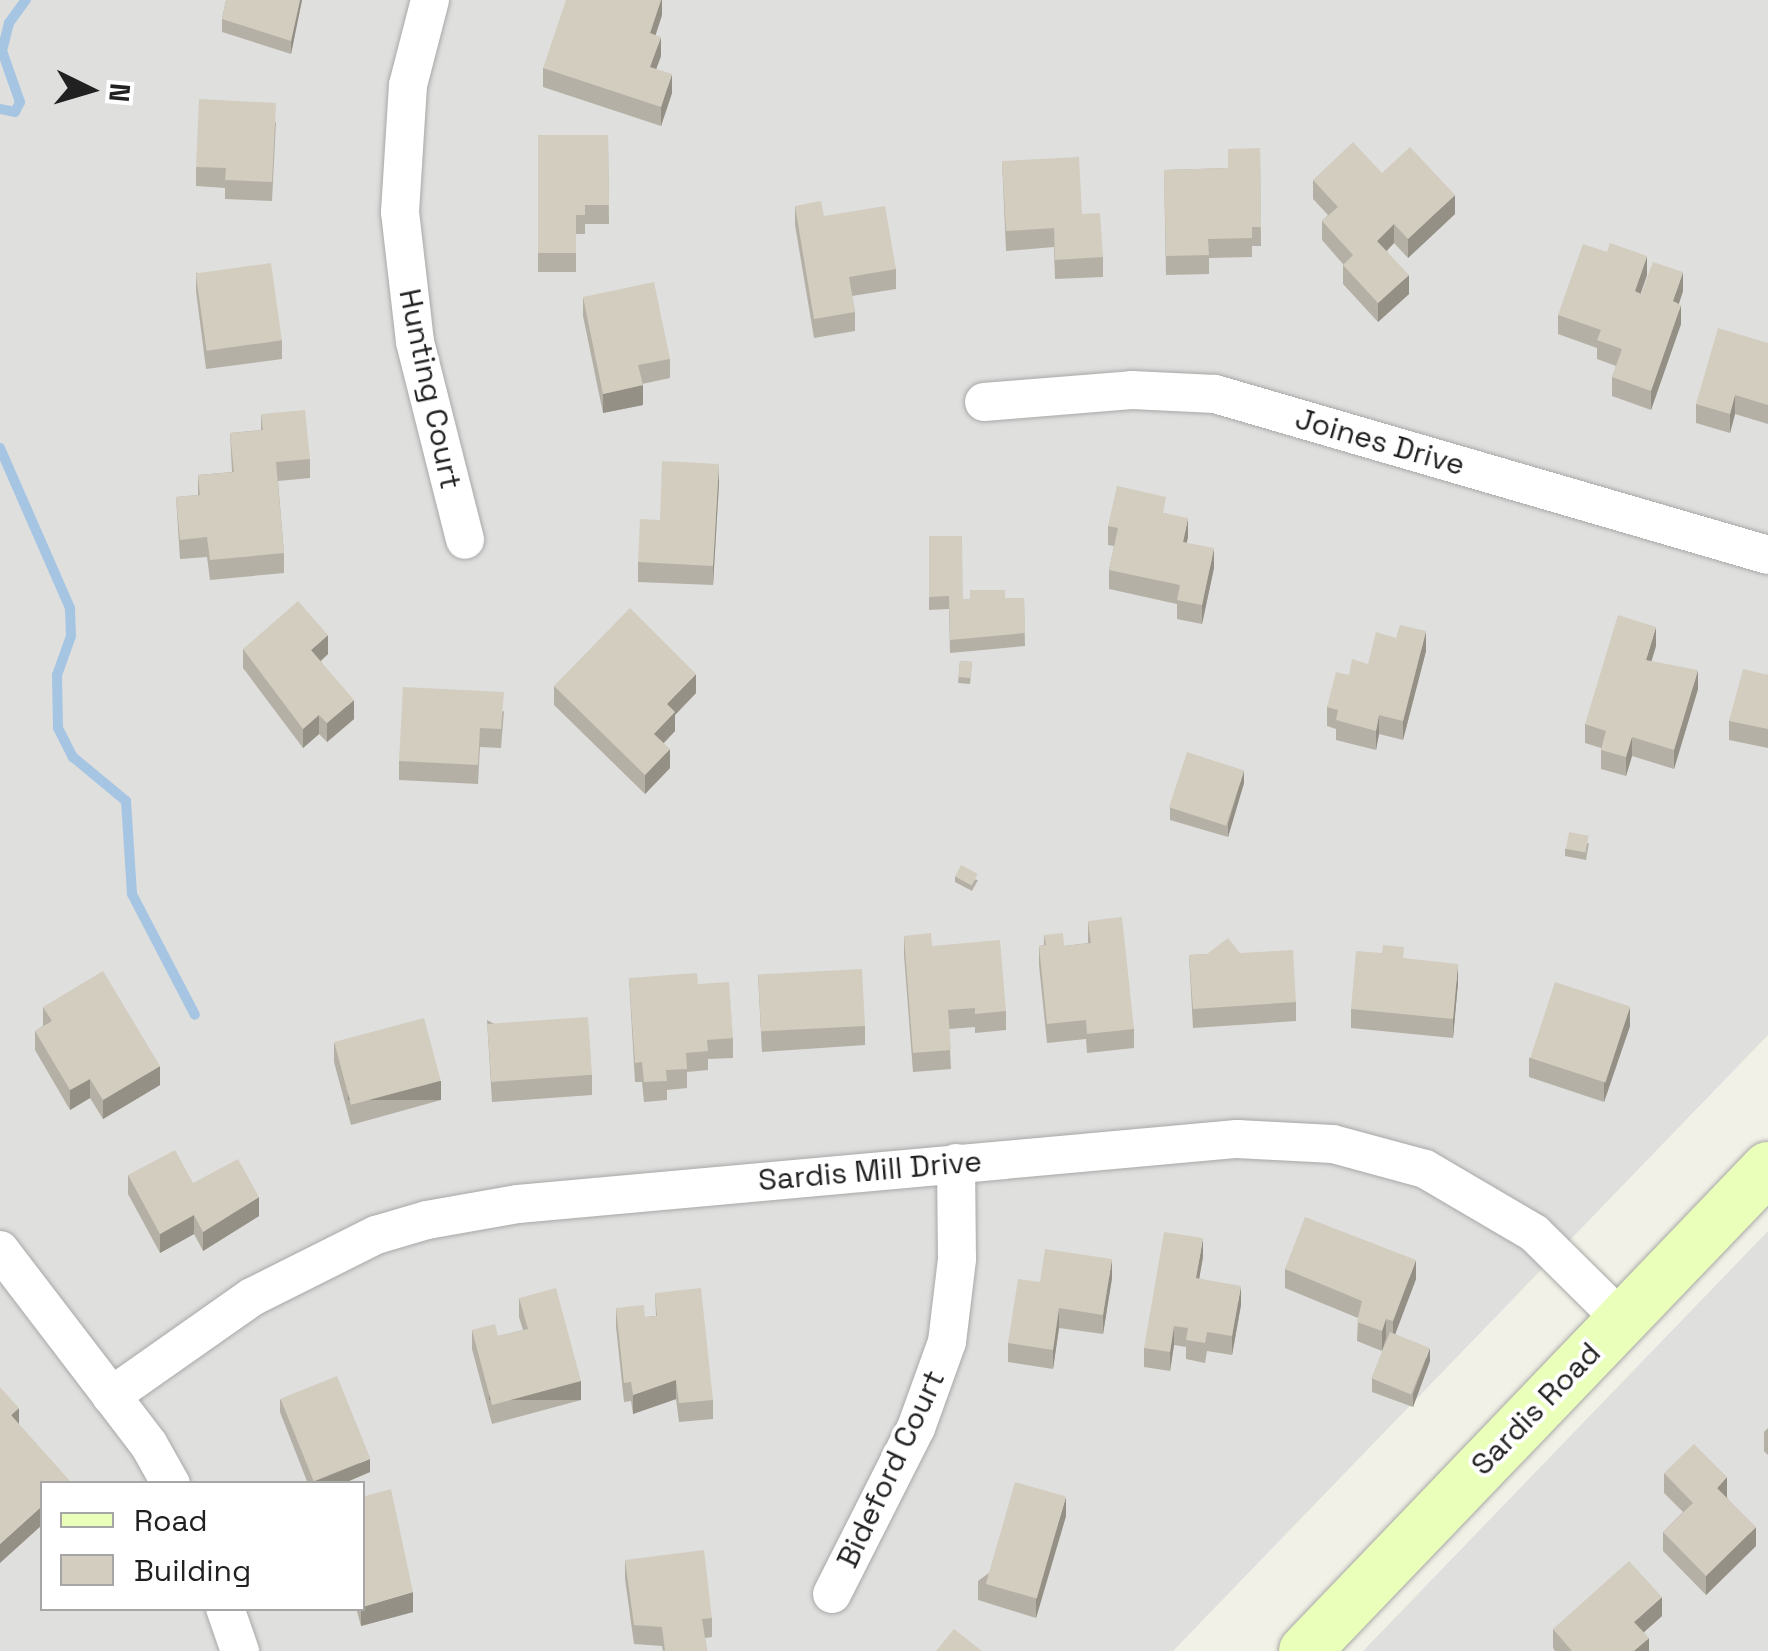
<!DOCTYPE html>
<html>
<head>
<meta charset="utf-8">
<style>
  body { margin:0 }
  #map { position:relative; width:1768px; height:1651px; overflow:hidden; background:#f2f1e7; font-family:"Space Grotesk",sans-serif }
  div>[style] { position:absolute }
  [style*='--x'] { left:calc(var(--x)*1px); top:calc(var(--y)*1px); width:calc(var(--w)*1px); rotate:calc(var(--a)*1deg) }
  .residential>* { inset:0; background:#dfdfde }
  .stream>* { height:10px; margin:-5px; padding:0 5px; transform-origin:5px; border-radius:5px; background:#a5c5e3 }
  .roads { filter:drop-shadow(0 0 2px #a8a8a8) drop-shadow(0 0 2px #a8a8a8) }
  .minor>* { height:38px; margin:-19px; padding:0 19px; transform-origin:19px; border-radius:19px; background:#fff }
  .secondary>* { height:52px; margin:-26px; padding:0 26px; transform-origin:26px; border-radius:26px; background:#eaffb9 }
  .wall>* { inset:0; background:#b5b0a5; transform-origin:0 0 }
  .shaded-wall>* { inset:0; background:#949086; transform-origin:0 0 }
  .building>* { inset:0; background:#d3cdc0; transform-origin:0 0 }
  span { translate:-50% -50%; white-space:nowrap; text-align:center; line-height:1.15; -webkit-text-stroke:8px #fff; paint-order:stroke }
  .street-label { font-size:30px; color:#212121 }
  .legend { position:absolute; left:40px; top:1481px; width:325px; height:130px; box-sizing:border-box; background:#fff; border:2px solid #a6a6a6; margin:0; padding:12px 18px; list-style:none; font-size:30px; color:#212121 }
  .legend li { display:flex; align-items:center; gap:20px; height:50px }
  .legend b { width:50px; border:2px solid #a6a6a6 }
  .north { position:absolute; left:40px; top:40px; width:100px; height:100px; -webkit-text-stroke:8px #fff; paint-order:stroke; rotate:95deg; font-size:28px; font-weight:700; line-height:40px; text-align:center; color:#212121 }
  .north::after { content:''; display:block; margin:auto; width:35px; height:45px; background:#212121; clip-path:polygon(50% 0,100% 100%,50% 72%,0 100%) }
</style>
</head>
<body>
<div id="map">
  <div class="residential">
    <i style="clip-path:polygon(evenodd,0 0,1768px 0,1768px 1035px,1173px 1651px,0 1651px,0 0,42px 1484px,362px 1484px,362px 1608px,42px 1608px,42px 1484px)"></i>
    <i style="clip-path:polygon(1768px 1231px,1768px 1651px,1363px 1651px)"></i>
  </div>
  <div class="stream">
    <i style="--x:0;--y:109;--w:15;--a:11"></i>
    <i style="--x:15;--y:112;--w:11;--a:-63"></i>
    <i style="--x:20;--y:102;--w:54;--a:-109.4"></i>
    <i style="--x:2;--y:51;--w:29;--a:-76"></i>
    <i style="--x:9;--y:23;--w:29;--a:-54"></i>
    <i style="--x:0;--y:448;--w:175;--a:66.4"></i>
    <i style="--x:70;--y:608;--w:28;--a:88"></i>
    <i style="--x:71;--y:636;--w:41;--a:109.7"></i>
    <i style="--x:57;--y:675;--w:53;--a:88.9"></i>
    <i style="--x:58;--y:728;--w:33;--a:63"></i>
    <i style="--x:73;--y:757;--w:69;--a:39.7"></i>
    <i style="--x:126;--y:801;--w:93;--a:86.3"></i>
    <i style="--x:132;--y:894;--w:136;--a:62.5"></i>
  </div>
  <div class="roads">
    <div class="minor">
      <i style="--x:430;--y:0;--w:88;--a:104.5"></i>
      <i style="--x:408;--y:85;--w:127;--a:93.6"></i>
      <i style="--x:400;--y:212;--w:131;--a:83.4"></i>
      <i style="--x:415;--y:342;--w:204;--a:75.8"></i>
      <i style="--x:984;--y:402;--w:148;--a:-4.6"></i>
      <i style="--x:1132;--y:390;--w:83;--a:2.8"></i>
      <i style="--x:1215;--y:394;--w:576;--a:16.23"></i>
      <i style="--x:0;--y:1250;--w:245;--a:52.6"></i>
      <i style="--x:149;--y:1445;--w:45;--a:60.6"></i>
      <i style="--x:111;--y:1396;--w:172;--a:-35.1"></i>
      <i style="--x:252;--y:1297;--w:139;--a:-26.6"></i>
      <i style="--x:376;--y:1235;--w:53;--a:-16.4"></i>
      <i style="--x:427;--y:1220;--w:92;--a:-10"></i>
      <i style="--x:518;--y:1204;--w:722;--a:-5.17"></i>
      <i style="--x:1237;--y:1139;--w:96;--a:3"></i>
      <i style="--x:1333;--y:1144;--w:95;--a:15.2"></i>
      <i style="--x:1425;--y:1169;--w:126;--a:30.4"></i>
      <i style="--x:1534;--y:1233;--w:122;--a:44.7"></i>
      <i style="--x:832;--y:1594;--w:186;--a:-63.2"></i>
      <i style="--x:916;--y:1428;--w:91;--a:-70.2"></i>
      <i style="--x:947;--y:1342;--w:84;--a:-83.1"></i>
      <i style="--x:957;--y:1259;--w:96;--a:-90.6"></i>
      <i style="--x:225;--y:1608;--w:46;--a:70.8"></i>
    </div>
    <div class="secondary">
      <i style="--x:1305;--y:1651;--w:669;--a:-46.21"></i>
    </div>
  </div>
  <div class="wall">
    <i style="clip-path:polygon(226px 0,302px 0,291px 54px,222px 32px,222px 19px)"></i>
    <i style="clip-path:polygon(661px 0,662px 0,662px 15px,655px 35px,661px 56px,656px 69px,672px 93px,661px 126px,543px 87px,543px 68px)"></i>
    <i style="clip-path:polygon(276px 122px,272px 201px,225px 199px,225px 188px,196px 186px,196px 167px)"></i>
    <i style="clip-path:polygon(538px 135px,608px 135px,609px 224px,585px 224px,585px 234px,576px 234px,576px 272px,538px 272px)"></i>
    <i style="clip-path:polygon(1260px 148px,1261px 246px,1252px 246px,1252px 257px,1209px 258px,1209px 274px,1166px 275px,1164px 170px,1228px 168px)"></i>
    <i style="clip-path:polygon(1002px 161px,1082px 214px,1103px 257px,1103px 277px,1055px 279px,1054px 247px,1006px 251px)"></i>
    <i style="clip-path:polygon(1382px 173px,1455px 214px,1408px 258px,1394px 243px,1387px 251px,1409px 294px,1378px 322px,1343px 284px,1343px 264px,1322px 240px,1322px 221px,1328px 215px,1313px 199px,1313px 180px)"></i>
    <i style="clip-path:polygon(795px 206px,824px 216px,896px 269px,896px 289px,852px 296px,855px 312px,855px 331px,814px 338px,795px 225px)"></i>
    <i style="clip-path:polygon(196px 272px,282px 340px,282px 359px,206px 369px,196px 291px)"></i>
    <i style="clip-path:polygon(1647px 275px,1640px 294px,1683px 291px,1679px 304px,1681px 324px,1651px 410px,1612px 396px,1612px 377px,1616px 366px,1597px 359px,1597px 348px,1558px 334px,1558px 315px)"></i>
    <i style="clip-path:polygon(583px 297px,670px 359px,670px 378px,642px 384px,643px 405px,603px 413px,583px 316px)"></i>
    <i style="clip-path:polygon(1768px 343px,1768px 424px,1735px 414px,1730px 433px,1696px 423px,1696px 404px)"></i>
    <i style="clip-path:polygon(261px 414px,310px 459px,310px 478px,278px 481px,284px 553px,284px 573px,210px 580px,207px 557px,180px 559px,176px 497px,198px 495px,198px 475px,232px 472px,230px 433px,261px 430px)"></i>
    <i style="clip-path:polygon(719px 483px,713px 585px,638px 582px,638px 562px,660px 520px)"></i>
    <i style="clip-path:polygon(1166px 513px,1188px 537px,1186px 543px,1214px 568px,1202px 624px,1177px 619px,1177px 604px,1109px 589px,1109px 570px,1114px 546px,1108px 545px,1108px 526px)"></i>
    <i style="clip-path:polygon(929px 536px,963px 599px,1024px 598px,1025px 646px,950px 653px,949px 609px,929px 610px)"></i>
    <i style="clip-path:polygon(1396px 638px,1426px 651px,1403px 740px,1379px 734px,1376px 750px,1336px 740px,1336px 729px,1327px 726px,1327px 707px,1349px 675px,1368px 664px)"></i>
    <i style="clip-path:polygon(1656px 646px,1651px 661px,1698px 689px,1674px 769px,1632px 756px,1626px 776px,1601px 769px,1601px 748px,1585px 743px,1585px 724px)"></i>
    <i style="clip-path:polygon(243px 649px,328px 654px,321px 661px,354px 719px,327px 742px,319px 734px,303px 748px,243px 668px)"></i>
    <i style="left:960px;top:661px;width:12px;height:22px;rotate:5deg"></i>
    <i style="clip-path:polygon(1768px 674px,1768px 748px,1729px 740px,1729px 721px)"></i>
    <i style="clip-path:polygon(554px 686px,696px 693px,675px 715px,675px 731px,664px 743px,670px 768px,645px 794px,554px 705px)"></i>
    <i style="clip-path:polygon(504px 711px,501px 748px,480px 747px,478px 784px,399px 780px,399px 761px)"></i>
    <i style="clip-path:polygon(1244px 783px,1228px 837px,1170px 820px,1170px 807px)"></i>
    <i style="clip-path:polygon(1589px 843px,1586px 860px,1565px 856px,1565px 849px)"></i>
    <i style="clip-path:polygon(955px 876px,978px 880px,972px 891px,955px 882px)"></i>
    <i style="clip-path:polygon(1088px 921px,1134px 1029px,1134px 1048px,1087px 1053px,1086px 1039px,1047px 1043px,1039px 965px,1039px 946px,1044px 945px,1044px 935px,1064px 946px,1088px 943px)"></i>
    <i style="clip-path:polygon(904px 936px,932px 946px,1006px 1011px,1006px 1030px,975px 1033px,975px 1027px,949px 1029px,951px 1069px,913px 1072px,904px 955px)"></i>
    <i style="clip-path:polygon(1240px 953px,1296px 1002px,1296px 1021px,1193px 1028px,1189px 955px)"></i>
    <i style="clip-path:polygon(1404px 958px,1458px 983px,1453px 1038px,1351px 1028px,1351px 1009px)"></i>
    <i style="clip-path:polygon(758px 975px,865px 1026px,865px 1045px,762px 1052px)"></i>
    <i style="clip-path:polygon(629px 978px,698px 984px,733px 1038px,733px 1058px,708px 1059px,708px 1070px,687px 1072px,687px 1088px,667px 1090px,667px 1100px,644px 1102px,642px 1082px,635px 1082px)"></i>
    <i style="clip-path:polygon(43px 1007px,160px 1085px,103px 1119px,90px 1098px,70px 1110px,35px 1050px,35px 1031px,43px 1026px)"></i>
    <i style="clip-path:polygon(487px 1020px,592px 1075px,592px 1095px,492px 1102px)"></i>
    <i style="clip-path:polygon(1630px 1026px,1604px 1102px,1529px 1077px,1529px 1058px)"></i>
    <i style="clip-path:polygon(334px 1043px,441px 1100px,351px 1125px,334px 1062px)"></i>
    <i style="clip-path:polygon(128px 1175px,193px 1183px,259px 1216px,203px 1251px,194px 1234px,160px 1253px,128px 1194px)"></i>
    <i style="clip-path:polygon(1203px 1257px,1199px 1278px,1241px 1305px,1232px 1355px,1207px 1351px,1205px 1363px,1186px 1359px,1186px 1347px,1174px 1345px,1170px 1371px,1144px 1367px,1144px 1348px)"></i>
    <i style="clip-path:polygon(1285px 1269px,1416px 1279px,1395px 1334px,1430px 1361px,1413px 1407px,1372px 1392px,1372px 1379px,1387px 1339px,1382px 1351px,1357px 1341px,1358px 1318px,1285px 1288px)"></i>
    <i style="clip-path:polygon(1112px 1278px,1103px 1334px,1059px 1328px,1053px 1369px,1008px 1362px,1008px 1343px,1040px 1282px)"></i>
    <i style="clip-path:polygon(655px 1293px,713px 1400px,713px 1419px,679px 1422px,676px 1399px,633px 1414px,631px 1401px,624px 1402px,616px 1327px,616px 1308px,645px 1317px,656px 1316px)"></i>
    <i style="clip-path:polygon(519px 1298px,581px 1400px,492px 1424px,472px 1349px,472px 1330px,498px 1336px,523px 1330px,519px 1317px)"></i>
    <i style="clip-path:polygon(280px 1399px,370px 1472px,342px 1484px,308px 1484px,280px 1412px)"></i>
    <i style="clip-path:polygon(1768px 1428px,1768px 1455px,1764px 1451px,1764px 1432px)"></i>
    <i style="clip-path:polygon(1664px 1473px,1727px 1497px,1756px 1546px,1706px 1595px,1663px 1551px,1663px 1532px,1683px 1512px,1664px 1493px)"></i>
    <i style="clip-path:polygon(1066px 1516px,1036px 1618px,978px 1600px,978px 1581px)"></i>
    <i style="clip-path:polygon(625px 1560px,712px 1618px,712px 1637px,705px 1638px,707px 1651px,663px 1651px,662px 1646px,634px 1644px,625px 1579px)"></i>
    <i style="clip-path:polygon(356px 1608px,362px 1608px,413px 1612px,361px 1626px)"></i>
    <i style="clip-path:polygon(1662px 1616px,1644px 1632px,1649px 1651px,1555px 1651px,1553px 1648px,1553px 1629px)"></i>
  </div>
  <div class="shaded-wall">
    <i style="clip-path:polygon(300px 0,302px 0,291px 54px,291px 41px)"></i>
    <i style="clip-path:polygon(661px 0,662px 0,662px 15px,650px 53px,650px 33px)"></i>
    <i style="clip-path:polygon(661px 37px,661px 56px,650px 86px,650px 67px)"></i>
    <i style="clip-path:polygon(672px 74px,672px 93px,661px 126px,661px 107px)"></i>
    <i style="clip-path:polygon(1455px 195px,1455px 214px,1408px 258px,1408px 239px)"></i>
    <i style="clip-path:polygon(1394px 224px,1394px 243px,1377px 260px,1377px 241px)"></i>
    <i style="clip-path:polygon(1647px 256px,1647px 275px,1635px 310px,1635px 291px)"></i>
    <i style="clip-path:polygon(1683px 272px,1683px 291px,1673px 321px,1673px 301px)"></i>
    <i style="clip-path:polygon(1409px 275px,1409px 294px,1378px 322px,1378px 303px)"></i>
    <i style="clip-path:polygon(1681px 305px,1681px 324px,1651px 410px,1651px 391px)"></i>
    <i style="clip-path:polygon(643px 385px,643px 405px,603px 413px,603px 394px)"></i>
    <i style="clip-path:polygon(1735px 395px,1735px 414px,1730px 433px,1730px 414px)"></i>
    <i style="clip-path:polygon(719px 464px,719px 483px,713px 585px,713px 566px)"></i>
    <i style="clip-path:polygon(1188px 518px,1188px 537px,1183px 561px,1183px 542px)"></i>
    <i style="clip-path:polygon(1214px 548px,1214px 568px,1202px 624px,1202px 605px)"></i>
    <i style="clip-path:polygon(1656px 627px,1656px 646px,1646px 680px,1646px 660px)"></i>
    <i style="clip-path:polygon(1426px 631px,1426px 651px,1403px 740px,1403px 721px)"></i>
    <i style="clip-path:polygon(328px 635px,328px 654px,311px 669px,311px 650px)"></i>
    <i style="clip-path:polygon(1698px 670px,1698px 689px,1674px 769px,1674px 750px)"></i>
    <i style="clip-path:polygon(696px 674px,696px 693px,675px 715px,675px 731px,654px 753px,654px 734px,667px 704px)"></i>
    <i style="clip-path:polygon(354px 700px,354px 719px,327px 742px,327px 723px)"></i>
    <i style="clip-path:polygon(319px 715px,319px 734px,303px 748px,303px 729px)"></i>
    <i style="clip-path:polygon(1379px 715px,1379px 734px,1376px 750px,1376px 731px)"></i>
    <i style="clip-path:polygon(1632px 737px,1632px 756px,1626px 776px,1626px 757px)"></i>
    <i style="clip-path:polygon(670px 749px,670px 768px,645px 794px,645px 775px)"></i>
    <i style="clip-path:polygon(1244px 770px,1244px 783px,1228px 837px,1228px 824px)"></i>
    <i style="clip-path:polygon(1458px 964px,1458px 983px,1453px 1038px,1453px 1019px)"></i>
    <i style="clip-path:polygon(1630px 1007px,1630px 1026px,1604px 1102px,1604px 1083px)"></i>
    <i style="clip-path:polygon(160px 1066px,160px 1085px,103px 1119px,103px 1100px)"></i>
    <i style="clip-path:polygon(90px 1079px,90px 1098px,70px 1110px,70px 1090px)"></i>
    <i style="left:441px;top:1081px;width:19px;height:93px;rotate:90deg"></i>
    <i style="clip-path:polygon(259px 1197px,259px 1216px,203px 1251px,203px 1232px)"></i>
    <i style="clip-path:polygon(194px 1215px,194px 1234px,160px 1253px,160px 1234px)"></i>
    <i style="clip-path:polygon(1203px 1238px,1203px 1257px,1196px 1297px,1196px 1278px)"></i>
    <i style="clip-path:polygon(1112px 1259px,1112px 1278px,1103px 1334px,1103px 1315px)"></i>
    <i style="clip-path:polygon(1416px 1260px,1416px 1279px,1393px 1340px,1393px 1321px)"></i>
    <i style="clip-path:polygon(1241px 1286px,1241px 1305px,1232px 1355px,1232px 1336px)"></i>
    <i style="clip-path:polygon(1059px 1308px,1059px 1328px,1053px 1369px,1053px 1350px)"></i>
    <i style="clip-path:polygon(1386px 1319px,1386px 1338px,1382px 1351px,1382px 1331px)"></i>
    <i style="clip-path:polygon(1174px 1326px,1174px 1345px,1170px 1371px,1170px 1352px)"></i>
    <i style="clip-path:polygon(1430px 1348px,1430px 1361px,1413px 1407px,1413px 1394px)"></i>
    <i style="clip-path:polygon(676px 1380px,676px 1399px,633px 1414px,633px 1395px)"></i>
    <i style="left:581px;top:1381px;width:19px;height:92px;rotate:90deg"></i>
    <i style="clip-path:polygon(19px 1408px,19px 1427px,11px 1415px)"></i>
    <i style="clip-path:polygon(370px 1459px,370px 1472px,342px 1484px,313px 1484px,313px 1482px)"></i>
    <i style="clip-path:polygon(1727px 1477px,1727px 1497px,1717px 1507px,1717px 1488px)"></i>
    <i style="clip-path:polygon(1066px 1497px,1066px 1516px,1036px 1618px,1036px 1598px)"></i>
    <i style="clip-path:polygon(42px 1506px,42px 1525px,0 1563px,0 1544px)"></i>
    <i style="clip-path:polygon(1756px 1527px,1756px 1546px,1706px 1595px,1706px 1576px)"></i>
    <i style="clip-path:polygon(413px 1592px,413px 1612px,361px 1626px,361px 1608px,362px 1607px)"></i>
    <i style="clip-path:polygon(1662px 1597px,1662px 1616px,1634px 1641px,1634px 1622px)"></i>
    <i style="clip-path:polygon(1649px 1638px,1649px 1651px,1634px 1651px)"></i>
  </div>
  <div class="building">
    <i style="clip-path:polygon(226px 0,300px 0,291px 41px,222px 19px)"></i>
    <i style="clip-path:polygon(566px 0,661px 0,650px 33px,661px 37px,650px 67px,672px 74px,661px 107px,543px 68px)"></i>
    <i style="clip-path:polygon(199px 99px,276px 103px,272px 182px,225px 180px,226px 168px,196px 167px)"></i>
    <i style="clip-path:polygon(538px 135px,608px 135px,609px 205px,585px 205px,585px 215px,576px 215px,576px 253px,538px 253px)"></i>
    <i style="clip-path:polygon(1353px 142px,1382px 173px,1410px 147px,1455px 195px,1408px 239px,1394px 224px,1377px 241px,1409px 275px,1378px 303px,1343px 265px,1353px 255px,1322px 221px,1338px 207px,1313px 180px)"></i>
    <i style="clip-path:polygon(1260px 148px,1261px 227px,1252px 227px,1252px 238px,1208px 239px,1209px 255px,1166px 256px,1164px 170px,1228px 168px,1228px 149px)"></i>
    <i style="clip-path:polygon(1079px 157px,1082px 214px,1100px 213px,1103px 257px,1055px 260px,1054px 228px,1006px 231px,1002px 161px)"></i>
    <i style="clip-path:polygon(821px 201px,824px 216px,885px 206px,896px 269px,849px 277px,855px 312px,814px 319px,795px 206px)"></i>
    <i style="clip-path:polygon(1610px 243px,1647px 256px,1635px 291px,1641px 294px,1653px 262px,1683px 272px,1673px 301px,1681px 305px,1651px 391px,1612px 377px,1622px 349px,1597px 340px,1601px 330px,1558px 315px,1583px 244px,1607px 252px)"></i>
    <i style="left:271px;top:263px;width:78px;height:76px;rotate:82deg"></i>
    <i style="clip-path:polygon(654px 282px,670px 359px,638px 365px,643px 385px,603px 394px,583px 297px)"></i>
    <i style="clip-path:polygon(1718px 328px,1768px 343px,1768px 405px,1735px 395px,1730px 414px,1696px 404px)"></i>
    <i style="clip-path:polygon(305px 410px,310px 459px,276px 462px,284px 553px,210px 560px,207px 537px,180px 540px,176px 497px,200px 495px,198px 475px,234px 472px,230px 433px,263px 430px,261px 414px)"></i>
    <i style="clip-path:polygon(662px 461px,719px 464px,713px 566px,638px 562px,640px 519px,660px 520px)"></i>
    <i style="clip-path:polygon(1117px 486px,1166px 497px,1163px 513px,1188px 518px,1183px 542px,1214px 548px,1202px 605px,1177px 600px,1180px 585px,1109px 570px,1118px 528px,1108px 526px)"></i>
    <i style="clip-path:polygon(929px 536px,962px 536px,963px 599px,970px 599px,970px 590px,1005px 590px,1005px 598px,1024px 598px,1025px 633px,950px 640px,949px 596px,929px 597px)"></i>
    <i style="clip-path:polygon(298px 601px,328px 635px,311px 650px,354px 700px,327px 723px,319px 715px,303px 729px,243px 649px)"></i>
    <i style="clip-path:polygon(630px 608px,696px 674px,667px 704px,675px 712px,654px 734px,670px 749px,645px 775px,554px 686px)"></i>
    <i style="clip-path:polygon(1618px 615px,1656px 627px,1646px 660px,1698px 670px,1674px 750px,1632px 737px,1626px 757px,1601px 750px,1606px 731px,1585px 724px)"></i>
    <i style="clip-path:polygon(1400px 625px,1426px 631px,1403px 721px,1379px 715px,1376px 731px,1336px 720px,1338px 710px,1327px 707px,1336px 672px,1349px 675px,1352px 659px,1368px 664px,1376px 632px,1396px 638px)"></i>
    <i style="left:960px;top:661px;width:12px;height:16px;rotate:5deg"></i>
    <i style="clip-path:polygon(1743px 669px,1768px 675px,1768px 674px,1768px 729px,1729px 721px)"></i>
    <i style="clip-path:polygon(403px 687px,504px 692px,501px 729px,480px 728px,478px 765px,399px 761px)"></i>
    <i style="left:1187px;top:752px;width:60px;height:58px;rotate:18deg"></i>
    <i style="left:1569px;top:832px;width:20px;height:17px;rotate:11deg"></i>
    <i style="left:961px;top:865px;width:19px;height:13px;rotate:28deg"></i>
    <i style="clip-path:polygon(1122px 917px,1134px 1029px,1087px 1034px,1086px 1020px,1047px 1024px,1039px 946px,1046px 945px,1044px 935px,1063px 933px,1064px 946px,1091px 943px,1088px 921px)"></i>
    <i style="clip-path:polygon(931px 933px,932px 946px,1000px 940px,1006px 1011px,975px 1014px,975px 1008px,948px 1010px,951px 1050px,913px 1053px,904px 936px)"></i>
    <i style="clip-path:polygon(1228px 938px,1240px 953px,1293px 950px,1296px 1002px,1193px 1009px,1189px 955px,1207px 954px)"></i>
    <i style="clip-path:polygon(1383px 945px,1404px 947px,1403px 958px,1458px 964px,1453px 1019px,1351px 1009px,1356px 951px,1382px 953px)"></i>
    <i style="left:862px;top:969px;width:57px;height:104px;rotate:87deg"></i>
    <i style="clip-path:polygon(103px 971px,160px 1066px,103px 1100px,90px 1079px,70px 1090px,35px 1031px,52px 1021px,43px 1007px)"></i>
    <i style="clip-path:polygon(697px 973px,698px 984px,729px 982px,733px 1038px,707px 1040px,708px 1051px,686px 1053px,687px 1069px,666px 1070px,667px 1081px,644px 1082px,642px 1062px,635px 1063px,629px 978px)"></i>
    <i style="left:1555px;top:982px;width:79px;height:80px;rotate:18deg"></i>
    <i style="left:588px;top:1017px;width:58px;height:101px;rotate:86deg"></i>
    <i style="left:424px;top:1018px;width:65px;height:93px;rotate:75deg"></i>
    <i style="clip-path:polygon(175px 1150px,193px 1183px,238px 1159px,259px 1197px,203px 1232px,194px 1215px,160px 1234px,128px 1175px)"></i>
    <i style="clip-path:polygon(1305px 1217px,1416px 1260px,1393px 1321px,1386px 1319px,1382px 1331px,1357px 1322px,1362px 1301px,1285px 1269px)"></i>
    <i style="clip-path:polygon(1164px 1232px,1203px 1238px,1196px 1278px,1241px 1286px,1232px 1336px,1207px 1332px,1205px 1343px,1186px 1340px,1188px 1328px,1174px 1326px,1170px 1352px,1144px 1348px)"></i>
    <i style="clip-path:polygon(1045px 1249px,1112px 1259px,1103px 1315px,1059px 1308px,1053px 1350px,1008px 1343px,1018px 1279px,1040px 1282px)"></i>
    <i style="clip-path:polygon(556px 1288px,581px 1381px,492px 1405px,472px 1330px,495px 1324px,498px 1336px,528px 1329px,519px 1298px)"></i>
    <i style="clip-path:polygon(701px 1288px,713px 1400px,679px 1403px,676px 1380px,633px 1395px,631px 1382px,624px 1383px,616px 1308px,644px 1305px,645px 1317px,657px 1316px,655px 1293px)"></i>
    <i style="left:1390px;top:1332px;width:43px;height:50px;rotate:22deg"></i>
    <i style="left:337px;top:1376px;width:89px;height:61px;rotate:68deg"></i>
    <i style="clip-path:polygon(0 1387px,19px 1408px,11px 1415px,70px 1481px,68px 1484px,42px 1484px,42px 1506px,0 1544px)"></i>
    <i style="clip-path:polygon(1694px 1444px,1727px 1477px,1717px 1488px,1756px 1527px,1706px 1576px,1663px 1532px,1693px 1503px,1664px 1473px)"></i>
    <i style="left:1015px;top:1482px;width:53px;height:106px;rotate:16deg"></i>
    <i style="clip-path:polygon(391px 1489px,413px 1592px,362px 1607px,362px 1497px)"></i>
    <i style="clip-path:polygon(704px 1550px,712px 1618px,702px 1619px,707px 1651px,665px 1651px,662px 1627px,634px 1625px,625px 1560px)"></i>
    <i style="clip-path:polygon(1629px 1561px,1662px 1597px,1634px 1622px,1649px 1638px,1634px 1651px,1572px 1651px,1553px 1629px)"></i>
    <i style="clip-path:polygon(954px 1629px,982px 1651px,936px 1651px)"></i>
  </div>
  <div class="street-label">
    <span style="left:430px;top:389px;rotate:78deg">Hunting Court</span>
    <span style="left:1380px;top:442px;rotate:16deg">Joines Drive</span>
    <span style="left:870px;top:1171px;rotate:-5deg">Sardis Mill Drive</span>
    <span style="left:1536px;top:1409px;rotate:-46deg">Sardis Road</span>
    <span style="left:891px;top:1469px;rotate:-65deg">Bideford Court</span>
  </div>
  <ul class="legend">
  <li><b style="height:12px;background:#eaffb9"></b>Road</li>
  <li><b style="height:28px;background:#d3cdc0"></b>Building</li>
  </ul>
  <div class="north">N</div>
</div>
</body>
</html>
